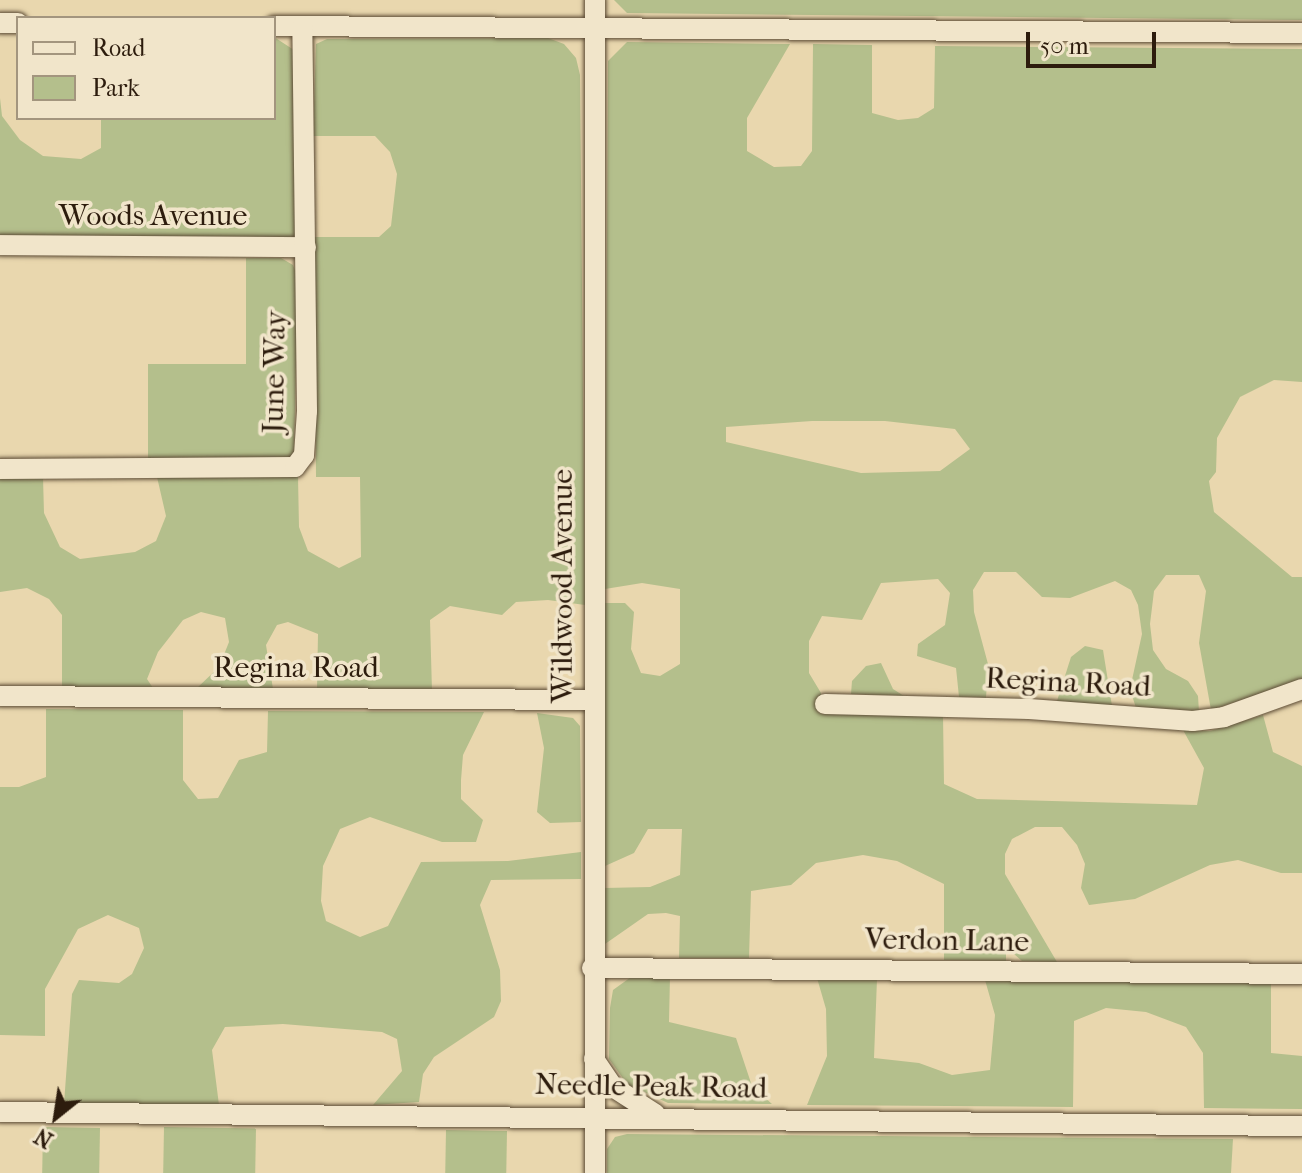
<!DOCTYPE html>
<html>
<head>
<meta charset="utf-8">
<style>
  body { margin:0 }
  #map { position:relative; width:1302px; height:1173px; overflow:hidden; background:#e9d7ae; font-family:"IM FELL French Canon",serif }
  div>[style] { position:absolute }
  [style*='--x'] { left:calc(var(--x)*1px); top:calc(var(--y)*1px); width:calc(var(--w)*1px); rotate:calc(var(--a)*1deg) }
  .green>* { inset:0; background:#b4bf8c; transform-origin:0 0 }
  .roads { filter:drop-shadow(0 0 2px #5c4b35) drop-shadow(0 0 2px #5c4b35) }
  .minor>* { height:20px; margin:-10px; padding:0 10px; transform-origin:10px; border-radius:10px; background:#f1e5ca }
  span { translate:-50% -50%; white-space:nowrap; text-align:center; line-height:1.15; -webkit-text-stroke:7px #f1e5ca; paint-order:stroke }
  .street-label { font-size:30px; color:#2d1c0d }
  .legend { position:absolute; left:16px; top:16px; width:260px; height:104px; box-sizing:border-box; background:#f1e5ca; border:2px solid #a3957e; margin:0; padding:10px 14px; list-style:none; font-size:24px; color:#2d1c0d }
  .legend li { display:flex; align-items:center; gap:16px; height:40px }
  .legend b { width:40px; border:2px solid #a3957e }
  .north { position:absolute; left:16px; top:1077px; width:80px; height:80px; -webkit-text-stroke:6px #f1e5ca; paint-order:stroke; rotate:210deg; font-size:22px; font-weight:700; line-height:32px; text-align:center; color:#2d1c0d }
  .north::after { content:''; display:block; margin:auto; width:28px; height:36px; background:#2d1c0d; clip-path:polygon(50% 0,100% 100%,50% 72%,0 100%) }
  .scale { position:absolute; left:1026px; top:32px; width:130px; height:36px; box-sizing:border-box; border:4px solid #2d1c0d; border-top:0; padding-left:10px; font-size:24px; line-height:28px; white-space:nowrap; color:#2d1c0d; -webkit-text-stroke:6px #f1e5ca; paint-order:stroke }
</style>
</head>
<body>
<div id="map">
  <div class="green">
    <i style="clip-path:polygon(614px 0,1302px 0,1302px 20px,627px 13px)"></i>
    <i style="clip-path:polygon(274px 37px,294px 50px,295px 235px,289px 241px,0 236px,0 98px,2px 116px,20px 140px,43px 156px,81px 159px,101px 148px,101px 118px,274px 118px)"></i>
    <i style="clip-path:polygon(548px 38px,564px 44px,576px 58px,580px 75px,585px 605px,548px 600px,516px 602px,502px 615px,450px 606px,430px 620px,432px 691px,317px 689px,318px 634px,288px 622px,277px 625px,266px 645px,273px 689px,197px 688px,219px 667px,229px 642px,225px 618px,201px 612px,183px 620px,158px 652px,147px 679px,153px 688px,62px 687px,62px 615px,49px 599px,27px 588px,0 592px,0 478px,43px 477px,44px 513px,60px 547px,80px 559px,135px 552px,156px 541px,166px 516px,157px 477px,298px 477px,299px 527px,308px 551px,339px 568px,361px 557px,360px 477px,316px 477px,314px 237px,379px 237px,391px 226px,397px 174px,390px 152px,375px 136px,313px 136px,316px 44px,327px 39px)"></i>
    <i style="clip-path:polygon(evenodd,627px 42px,790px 44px,747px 118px,747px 151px,774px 167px,801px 166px,812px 151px,813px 44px,872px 45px,872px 113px,898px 120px,918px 118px,934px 108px,935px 46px,1302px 49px,1302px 382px,1274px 380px,1240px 397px,1217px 438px,1216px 472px,1209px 481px,1214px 512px,1292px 577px,1302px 577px,1302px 680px,1211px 710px,1199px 643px,1206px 591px,1199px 575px,1166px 575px,1154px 591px,1150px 624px,1153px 650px,1166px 669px,1188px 681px,1198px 696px,1199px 712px,1136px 708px,1130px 689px,1142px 634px,1138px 605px,1131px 590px,1115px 581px,1070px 598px,1042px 597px,1016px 572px,984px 572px,973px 590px,974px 612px,988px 664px,986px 698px,959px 697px,956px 668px,917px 656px,918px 644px,945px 625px,950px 593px,938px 579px,881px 583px,862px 620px,822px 616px,809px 641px,809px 673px,821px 693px,822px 714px,943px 715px,944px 784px,977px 799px,1197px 805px,1204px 768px,1183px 730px,1210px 731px,1263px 715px,1273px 752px,1302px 766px,1302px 873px,1281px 873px,1238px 860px,1210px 865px,1135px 899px,1089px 905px,1081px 888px,1085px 864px,1077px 845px,1062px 827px,1035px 827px,1012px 839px,1005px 854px,1005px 874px,1057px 962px,1022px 961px,1006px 947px,1006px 961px,944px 960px,944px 884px,897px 861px,863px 855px,816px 863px,791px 885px,751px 891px,749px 958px,679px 958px,680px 916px,666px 913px,648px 914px,605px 944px,605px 888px,650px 887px,680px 875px,682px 829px,648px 829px,634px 853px,605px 866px,605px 603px,625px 603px,634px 612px,631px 649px,641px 673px,660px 676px,680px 664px,680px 589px,642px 583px,605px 589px,608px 61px,627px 42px,812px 421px,885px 421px,955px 429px,970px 449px,940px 471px,861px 473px,726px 442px,726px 427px,812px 421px)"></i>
    <i style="clip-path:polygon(246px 258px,281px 258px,293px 265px,298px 278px,294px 451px,288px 460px,148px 462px,148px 364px,246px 364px)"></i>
    <i style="clip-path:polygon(1085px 646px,1103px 650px,1112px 706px,1057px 701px,1071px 657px)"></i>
    <i style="clip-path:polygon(881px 663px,893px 689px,904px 696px,851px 694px,852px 681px,866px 666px)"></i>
    <i style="clip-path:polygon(46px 709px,183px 710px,183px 780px,198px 799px,218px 798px,239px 760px,267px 752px,268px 711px,484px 712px,463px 755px,461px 780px,461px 799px,483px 820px,476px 842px,442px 842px,370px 817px,340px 829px,323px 866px,321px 901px,326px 921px,360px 937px,388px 926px,421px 862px,508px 861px,581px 852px,581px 879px,491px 880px,480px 905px,500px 970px,501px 1001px,494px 1017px,434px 1057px,423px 1074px,419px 1102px,373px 1105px,402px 1071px,397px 1039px,382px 1032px,283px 1024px,225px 1027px,212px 1050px,219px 1105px,64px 1104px,72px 994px,79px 980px,119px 983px,132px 974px,144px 948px,139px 928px,108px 915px,78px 929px,45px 989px,45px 1036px,0 1035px,0 787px,19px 787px,46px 777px)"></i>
    <i style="clip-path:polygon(537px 713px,573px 718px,580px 726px,581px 822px,550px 823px,537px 812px,544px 748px)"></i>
    <i style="clip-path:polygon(631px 977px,670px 977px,669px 1022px,736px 1038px,752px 1086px,772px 1104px,668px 1103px,627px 1084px,609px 1059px,610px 1008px,613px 990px)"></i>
    <i style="clip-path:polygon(817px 978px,877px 979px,874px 1058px,919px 1063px,952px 1075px,990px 1070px,995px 1015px,985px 980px,1271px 983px,1271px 1053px,1302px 1056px,1302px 1109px,1204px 1108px,1203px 1053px,1186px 1027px,1146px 1012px,1106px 1008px,1074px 1021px,1073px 1107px,807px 1105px,827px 1056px,826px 1009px)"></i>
    <i style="left:43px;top:1127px;width:57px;height:46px;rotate:1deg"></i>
    <i style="left:164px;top:1127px;width:92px;height:46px;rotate:1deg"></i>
    <i style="left:446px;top:1130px;width:61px;height:43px;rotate:1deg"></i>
    <i style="clip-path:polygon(627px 1134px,1233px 1139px,1231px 1173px,607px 1173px,607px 1149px,615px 1137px)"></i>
  </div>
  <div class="roads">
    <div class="minor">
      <i style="--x:0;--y:23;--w:18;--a:0"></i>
      <i style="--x:274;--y:26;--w:1028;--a:0.39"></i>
      <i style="--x:0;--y:245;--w:306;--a:0.4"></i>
      <i style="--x:0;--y:469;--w:295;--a:-0.4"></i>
      <i style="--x:295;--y:467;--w:15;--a:-53"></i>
      <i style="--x:304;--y:455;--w:44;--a:-86.1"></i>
      <i style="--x:307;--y:411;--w:385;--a:-90.7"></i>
      <i style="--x:0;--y:696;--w:593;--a:0.39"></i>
      <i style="--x:825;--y:704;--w:204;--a:1.4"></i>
      <i style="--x:1029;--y:709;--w:164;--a:4.2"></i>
      <i style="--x:1193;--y:721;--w:31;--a:-7"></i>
      <i style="--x:1224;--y:717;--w:83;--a:-19.7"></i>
      <i style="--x:592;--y:968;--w:710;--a:0.48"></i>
      <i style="--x:594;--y:1059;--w:34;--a:56"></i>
      <i style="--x:613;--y:1087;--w:50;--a:32.7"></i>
      <i style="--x:0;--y:1112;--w:1302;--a:0.62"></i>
      <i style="--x:595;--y:1173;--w:1173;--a:-90"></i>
    </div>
  </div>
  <div class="street-label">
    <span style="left:153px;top:216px">Woods Avenue</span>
    <span style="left:275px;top:372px;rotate:-89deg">June Way</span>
    <span style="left:563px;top:586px;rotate:-90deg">Wildwood Avenue</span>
    <span style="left:296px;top:668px">Regina Road</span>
    <span style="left:1068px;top:683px;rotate:3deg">Regina Road</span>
    <span style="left:947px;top:941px;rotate:1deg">Verdon Lane</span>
    <span style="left:651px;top:1087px;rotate:1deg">Needle Peak Road</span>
  </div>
  <ul class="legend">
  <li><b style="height:10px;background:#f1e5ca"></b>Road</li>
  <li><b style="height:22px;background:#b4bf8c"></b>Park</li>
  </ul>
  <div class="north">N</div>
  <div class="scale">50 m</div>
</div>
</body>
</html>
